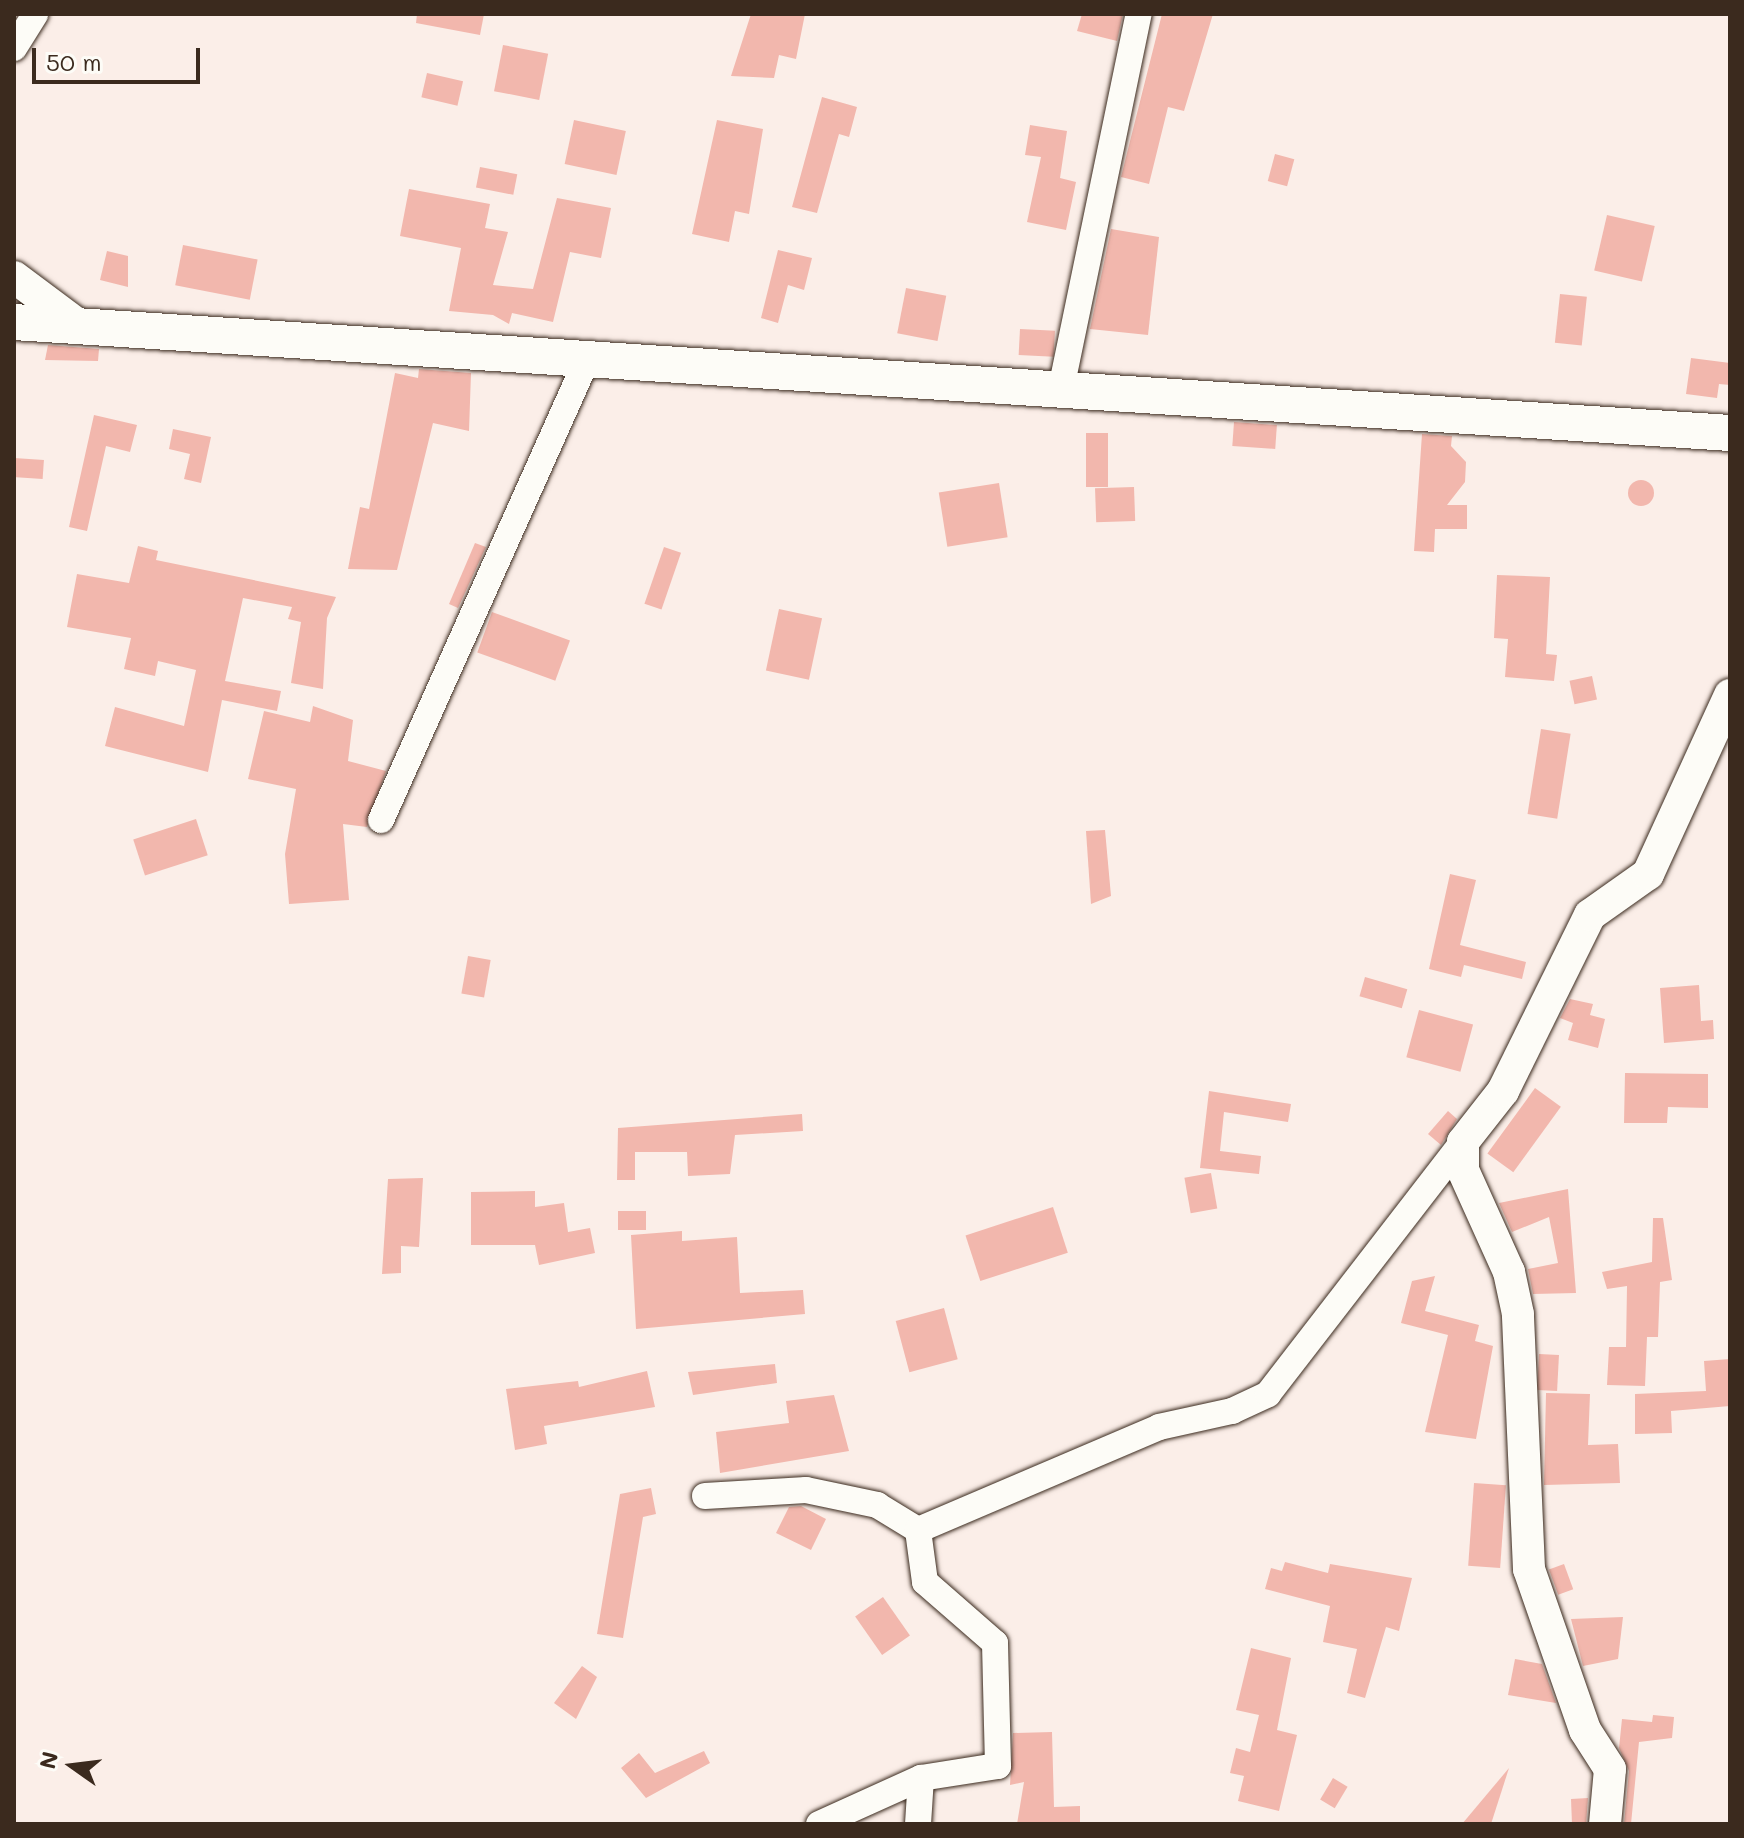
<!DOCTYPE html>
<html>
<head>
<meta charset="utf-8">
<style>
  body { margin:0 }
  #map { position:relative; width:1744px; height:1838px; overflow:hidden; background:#fbeee8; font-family:Mali,sans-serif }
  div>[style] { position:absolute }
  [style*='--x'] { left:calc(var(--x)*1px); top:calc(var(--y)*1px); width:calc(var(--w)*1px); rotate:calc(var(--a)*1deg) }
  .building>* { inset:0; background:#f2b7ad; transform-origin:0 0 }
  .round { border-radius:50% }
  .roads { filter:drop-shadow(0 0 2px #3b2a1e) drop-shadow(0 0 2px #3b2a1e) }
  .minor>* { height:26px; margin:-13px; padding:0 13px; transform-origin:13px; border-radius:13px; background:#fdfcf7 }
  .tertiary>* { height:32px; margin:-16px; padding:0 16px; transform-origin:16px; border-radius:16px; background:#fdfcf7 }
  .secondary>* { height:36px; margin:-18px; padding:0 18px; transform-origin:18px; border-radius:18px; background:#fdfcf7 }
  span { translate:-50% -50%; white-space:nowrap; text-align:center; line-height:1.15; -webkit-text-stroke:6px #fdfcf7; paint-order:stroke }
  .frame { position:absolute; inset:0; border:16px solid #3b2a1e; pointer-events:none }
  .north { position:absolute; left:32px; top:1726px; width:80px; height:80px; -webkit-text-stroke:6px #fdfcf7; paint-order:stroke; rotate:284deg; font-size:22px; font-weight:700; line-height:32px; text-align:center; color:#3b2a1e }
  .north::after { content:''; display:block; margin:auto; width:28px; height:36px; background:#3b2a1e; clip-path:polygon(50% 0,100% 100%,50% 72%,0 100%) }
  .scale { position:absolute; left:32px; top:48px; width:168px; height:36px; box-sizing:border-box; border:4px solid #3b2a1e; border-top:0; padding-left:10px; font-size:24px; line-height:28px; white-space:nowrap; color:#3b2a1e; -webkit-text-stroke:6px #fdfcf7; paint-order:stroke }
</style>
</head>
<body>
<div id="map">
  <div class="building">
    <i style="clip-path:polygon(417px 14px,484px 14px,480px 35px,416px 23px)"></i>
    <i style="clip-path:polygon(751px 14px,805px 14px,796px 59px,779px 55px,774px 78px,731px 76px)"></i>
    <i style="clip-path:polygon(1082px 14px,1123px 14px,1117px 41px,1077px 31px)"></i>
    <i style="clip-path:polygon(1162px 14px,1213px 14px,1184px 111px,1168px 107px,1149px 184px,1121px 177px)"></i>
    <i style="left:503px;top:45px;width:46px;height:47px;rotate:11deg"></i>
    <i style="left:427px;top:73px;width:37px;height:25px;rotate:13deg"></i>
    <i style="clip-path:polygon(822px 97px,857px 107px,849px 137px,839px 134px,817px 213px,792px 207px)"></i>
    <i style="left:574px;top:120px;width:53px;height:45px;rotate:12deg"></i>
    <i style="clip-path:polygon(717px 120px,763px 129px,749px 214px,735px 211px,729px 242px,692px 234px)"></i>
    <i style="clip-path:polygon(1030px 125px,1067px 131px,1060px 178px,1076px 182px,1066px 230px,1027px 222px,1041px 157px,1025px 155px)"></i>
    <i style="left:1275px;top:154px;width:20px;height:28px;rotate:15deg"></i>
    <i style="left:480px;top:167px;width:38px;height:21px;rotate:11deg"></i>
    <i style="clip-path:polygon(409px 189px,490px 204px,485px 228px,508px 232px,493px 285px,533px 289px,557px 198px,611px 208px,601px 258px,570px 252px,553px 322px,512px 313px,509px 324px,493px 315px,449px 311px,461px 248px,400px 236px)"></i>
    <i style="left:1607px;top:215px;width:49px;height:57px;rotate:13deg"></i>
    <i style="clip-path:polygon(1111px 229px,1159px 237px,1148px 335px,1090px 329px)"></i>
    <i style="left:183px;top:245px;width:76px;height:41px;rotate:11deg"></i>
    <i style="clip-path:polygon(778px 250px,812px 258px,804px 290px,788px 285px,778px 323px,761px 318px)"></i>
    <i style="clip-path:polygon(107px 251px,128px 256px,128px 287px,100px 280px)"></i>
    <i style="left:906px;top:288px;width:41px;height:46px;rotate:11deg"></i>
    <i style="left:1560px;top:294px;width:27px;height:49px;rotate:6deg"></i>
    <i style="left:1020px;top:329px;width:35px;height:26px;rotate:3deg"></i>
    <i style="clip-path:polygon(48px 345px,99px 349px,98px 361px,45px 360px)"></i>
    <i style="clip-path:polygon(1691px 358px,1730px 363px,1730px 385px,1719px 384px,1717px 398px,1686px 394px)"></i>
    <i style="clip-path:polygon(419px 369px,471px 373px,469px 431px,433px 423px,397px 570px,348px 569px,360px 507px,369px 509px,395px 373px,418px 378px)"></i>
    <i style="clip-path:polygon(94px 415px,137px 425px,130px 452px,106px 446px,87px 531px,69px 527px)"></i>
    <i style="left:1234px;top:422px;width:43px;height:24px;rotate:4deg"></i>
    <i style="clip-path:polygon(173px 429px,211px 437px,201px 483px,184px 479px,190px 454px,169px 449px)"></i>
    <i style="left:1086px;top:433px;width:22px;height:54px"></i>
    <i style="clip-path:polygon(1422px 434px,1452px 436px,1451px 446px,1466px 462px,1465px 482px,1447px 505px,1467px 505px,1467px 529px,1435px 529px,1434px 552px,1414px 551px)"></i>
    <i style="left:14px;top:458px;width:30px;height:19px;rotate:4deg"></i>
    <i class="round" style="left:1628px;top:480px;width:26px;height:26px"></i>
    <i style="left:999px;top:483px;width:55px;height:61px;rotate:81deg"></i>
    <i style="left:1134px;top:487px;width:34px;height:39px;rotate:88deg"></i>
    <i style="clip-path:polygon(475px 543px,486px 547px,458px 608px,449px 604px)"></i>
    <i style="clip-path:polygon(138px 546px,158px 551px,156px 560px,336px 597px,327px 618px,323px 689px,291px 683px,301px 622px,288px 619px,292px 607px,243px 598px,225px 681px,281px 691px,277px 711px,222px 700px,208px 772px,105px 746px,115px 707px,184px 726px,196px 670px,158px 661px,155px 676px,124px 669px,131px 638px,67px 627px,77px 574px,129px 583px)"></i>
    <i style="left:664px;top:547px;width:18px;height:60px;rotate:19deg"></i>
    <i style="clip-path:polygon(1497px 575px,1550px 577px,1546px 654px,1557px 655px,1554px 681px,1505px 677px,1508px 639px,1494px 638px)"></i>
    <i style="left:779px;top:609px;width:44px;height:63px;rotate:12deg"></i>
    <i style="left:492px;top:612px;width:83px;height:43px;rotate:20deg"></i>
    <i style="left:1592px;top:676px;width:24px;height:23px;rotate:78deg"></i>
    <i style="clip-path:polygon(313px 706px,353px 720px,348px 761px,386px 771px,367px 827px,343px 824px,349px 900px,289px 904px,285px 854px,296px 789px,248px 779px,264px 711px,310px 722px)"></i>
    <i style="left:1541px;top:729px;width:30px;height:86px;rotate:9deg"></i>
    <i style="left:196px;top:819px;width:38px;height:66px;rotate:72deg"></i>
    <i style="clip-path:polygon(1105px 830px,1111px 896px,1091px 904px,1086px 831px)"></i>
    <i style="clip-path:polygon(1450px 874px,1476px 880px,1460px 945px,1526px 962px,1522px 979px,1464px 965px,1461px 977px,1429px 969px)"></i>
    <i style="left:468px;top:956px;width:23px;height:38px;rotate:10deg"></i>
    <i style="left:1365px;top:977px;width:44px;height:20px;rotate:16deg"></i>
    <i style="clip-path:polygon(1699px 985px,1701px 1021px,1713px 1020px,1714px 1039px,1664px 1043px,1660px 988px)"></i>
    <i style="clip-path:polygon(1570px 999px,1593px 1004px,1590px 1015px,1605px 1019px,1598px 1048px,1568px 1040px,1573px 1023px,1560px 1018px)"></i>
    <i style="left:1419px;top:1010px;width:56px;height:49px;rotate:15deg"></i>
    <i style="clip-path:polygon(1625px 1073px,1708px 1074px,1708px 1108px,1668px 1107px,1667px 1123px,1624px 1123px)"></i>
    <i style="left:1535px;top:1088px;width:32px;height:81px;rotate:36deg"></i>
    <i style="clip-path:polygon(1209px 1091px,1291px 1104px,1288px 1122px,1224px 1112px,1220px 1151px,1261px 1156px,1259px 1174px,1200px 1168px)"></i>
    <i style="clip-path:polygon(1448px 1111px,1457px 1119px,1441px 1145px,1428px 1134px)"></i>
    <i style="clip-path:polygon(802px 1114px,803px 1131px,735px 1135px,730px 1174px,688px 1176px,687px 1152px,635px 1152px,635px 1180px,617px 1180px,618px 1128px)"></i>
    <i style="left:1211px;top:1173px;width:36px;height:27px;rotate:80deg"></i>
    <i style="clip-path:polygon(423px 1178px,419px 1247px,401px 1246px,401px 1273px,382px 1274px,388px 1179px)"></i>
    <i style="clip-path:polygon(1568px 1189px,1576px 1293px,1533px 1294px,1528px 1269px,1558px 1263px,1549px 1217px,1512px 1232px,1499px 1203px)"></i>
    <i style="clip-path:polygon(535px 1191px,535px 1207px,564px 1203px,568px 1232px,590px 1228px,595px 1253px,539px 1265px,535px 1245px,471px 1245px,471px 1192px)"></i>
    <i style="left:1053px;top:1207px;width:48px;height:92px;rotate:72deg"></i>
    <i style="left:618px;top:1211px;width:28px;height:19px"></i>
    <i style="clip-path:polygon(1653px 1218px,1663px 1218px,1672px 1280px,1660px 1282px,1658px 1337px,1647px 1337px,1645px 1386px,1607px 1385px,1609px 1347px,1626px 1347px,1627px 1286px,1607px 1289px,1602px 1272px,1652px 1262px)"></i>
    <i style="clip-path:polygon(682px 1231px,682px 1241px,737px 1237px,740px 1293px,803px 1290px,805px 1314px,636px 1329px,631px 1235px)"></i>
    <i style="clip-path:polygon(1435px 1276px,1425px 1311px,1479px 1325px,1475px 1341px,1493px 1346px,1476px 1439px,1425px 1432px,1448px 1335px,1401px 1323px,1412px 1281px)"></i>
    <i style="left:944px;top:1308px;width:53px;height:50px;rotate:75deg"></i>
    <i style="left:1539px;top:1354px;width:20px;height:36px;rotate:3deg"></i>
    <i style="clip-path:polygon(1730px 1359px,1730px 1406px,1671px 1411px,1672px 1433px,1635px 1434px,1635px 1394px,1706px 1391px,1704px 1361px)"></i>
    <i style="clip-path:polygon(775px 1364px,777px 1383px,693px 1395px,688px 1372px)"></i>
    <i style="clip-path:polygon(647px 1371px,655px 1407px,544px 1426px,547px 1444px,515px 1450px,506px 1389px,578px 1381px,579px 1387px)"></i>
    <i style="clip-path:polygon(1546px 1393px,1590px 1394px,1588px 1445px,1618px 1444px,1620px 1483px,1544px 1485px)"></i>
    <i style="clip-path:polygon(834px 1395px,849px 1451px,720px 1473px,716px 1432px,789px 1423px,786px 1401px)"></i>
    <i style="left:1474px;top:1483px;width:32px;height:83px;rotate:4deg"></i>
    <i style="clip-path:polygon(651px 1488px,656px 1514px,643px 1517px,623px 1638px,597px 1634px,620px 1494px)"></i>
    <i style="clip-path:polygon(801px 1506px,826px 1519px,811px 1550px,776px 1533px,789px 1507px)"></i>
    <i style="clip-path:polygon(1285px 1562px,1328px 1573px,1330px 1564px,1412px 1578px,1399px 1631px,1386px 1627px,1365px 1698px,1347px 1693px,1357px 1649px,1323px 1642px,1330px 1606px,1265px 1589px,1271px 1568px,1282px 1571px)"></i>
    <i style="left:1564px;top:1564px;width:27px;height:16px;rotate:70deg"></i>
    <i style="left:883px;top:1597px;width:47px;height:34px;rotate:55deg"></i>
    <i style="clip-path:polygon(1623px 1617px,1618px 1659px,1583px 1666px,1571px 1619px)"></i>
    <i style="clip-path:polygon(1251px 1648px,1291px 1658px,1277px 1730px,1297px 1735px,1279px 1811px,1238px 1801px,1244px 1776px,1230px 1773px,1236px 1748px,1250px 1752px,1259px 1715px,1236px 1710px)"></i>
    <i style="clip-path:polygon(1515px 1659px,1542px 1664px,1556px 1703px,1508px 1695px)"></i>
    <i style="clip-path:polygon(582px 1666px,597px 1677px,576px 1719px,554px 1703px)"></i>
    <i style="clip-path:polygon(1653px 1715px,1674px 1717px,1672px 1738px,1639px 1742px,1631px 1824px,1624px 1824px,1629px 1771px,1619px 1748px,1622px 1719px,1652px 1722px)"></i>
    <i style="clip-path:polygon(1052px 1732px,1054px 1807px,1080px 1806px,1080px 1824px,1017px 1824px,1024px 1782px,1010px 1785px,1013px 1733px)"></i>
    <i style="clip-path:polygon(704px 1751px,710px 1763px,646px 1798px,621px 1768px,639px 1753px,655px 1773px)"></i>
    <i style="clip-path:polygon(1509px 1768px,1491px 1824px,1462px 1824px)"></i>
    <i style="left:1333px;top:1778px;width:17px;height:25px;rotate:31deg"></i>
    <i style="clip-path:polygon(1588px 1798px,1586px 1824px,1572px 1824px,1571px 1799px)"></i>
  </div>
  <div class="roads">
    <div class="minor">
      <i style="--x:14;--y:48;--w:40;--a:-58"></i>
      <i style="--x:1061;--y:389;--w:383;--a:-78.3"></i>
      <i style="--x:381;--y:820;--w:500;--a:-65.9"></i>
      <i style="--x:705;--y:1496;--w:101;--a:-3.4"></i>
      <i style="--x:806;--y:1490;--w:73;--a:11.9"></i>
      <i style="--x:877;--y:1505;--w:48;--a:31.4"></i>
      <i style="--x:918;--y:1530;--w:262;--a:-23.1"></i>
      <i style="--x:1159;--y:1427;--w:75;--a:-12.4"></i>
      <i style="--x:1232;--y:1411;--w:40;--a:-25"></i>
      <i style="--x:1268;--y:1394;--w:319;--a:-52.3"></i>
      <i style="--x:819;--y:1824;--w:112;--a:-24.3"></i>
      <i style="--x:921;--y:1778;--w:78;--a:-8.9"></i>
      <i style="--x:998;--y:1766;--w:123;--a:-91.4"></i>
      <i style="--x:995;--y:1643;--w:93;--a:-138.9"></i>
      <i style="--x:925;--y:1582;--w:52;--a:-97.7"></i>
      <i style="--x:918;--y:1824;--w:46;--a:-86.3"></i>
    </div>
    <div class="tertiary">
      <i style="--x:14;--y:277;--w:74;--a:36.7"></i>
      <i style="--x:1605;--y:1824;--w:55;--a:-84.8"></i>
      <i style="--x:1610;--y:1769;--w:46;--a:-122.7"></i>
      <i style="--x:1585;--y:1730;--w:170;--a:-109.2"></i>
      <i style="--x:1529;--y:1569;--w:255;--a:-92.5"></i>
      <i style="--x:1518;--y:1314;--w:43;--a:-102.1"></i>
      <i style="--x:1509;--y:1272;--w:112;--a:-114.3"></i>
      <i style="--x:1463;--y:1170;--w:28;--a:-90"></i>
      <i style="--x:1463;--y:1142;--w:65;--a:-51.9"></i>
      <i style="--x:1503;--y:1091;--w:196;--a:-63.7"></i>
      <i style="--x:1590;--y:915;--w:71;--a:-35.3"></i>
      <i style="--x:1648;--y:874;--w:197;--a:-65.4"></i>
    </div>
    <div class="secondary">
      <i style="--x:14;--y:322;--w:1720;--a:3.7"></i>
    </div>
  </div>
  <div class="frame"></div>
  <div class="north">N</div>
  <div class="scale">50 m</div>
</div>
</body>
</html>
